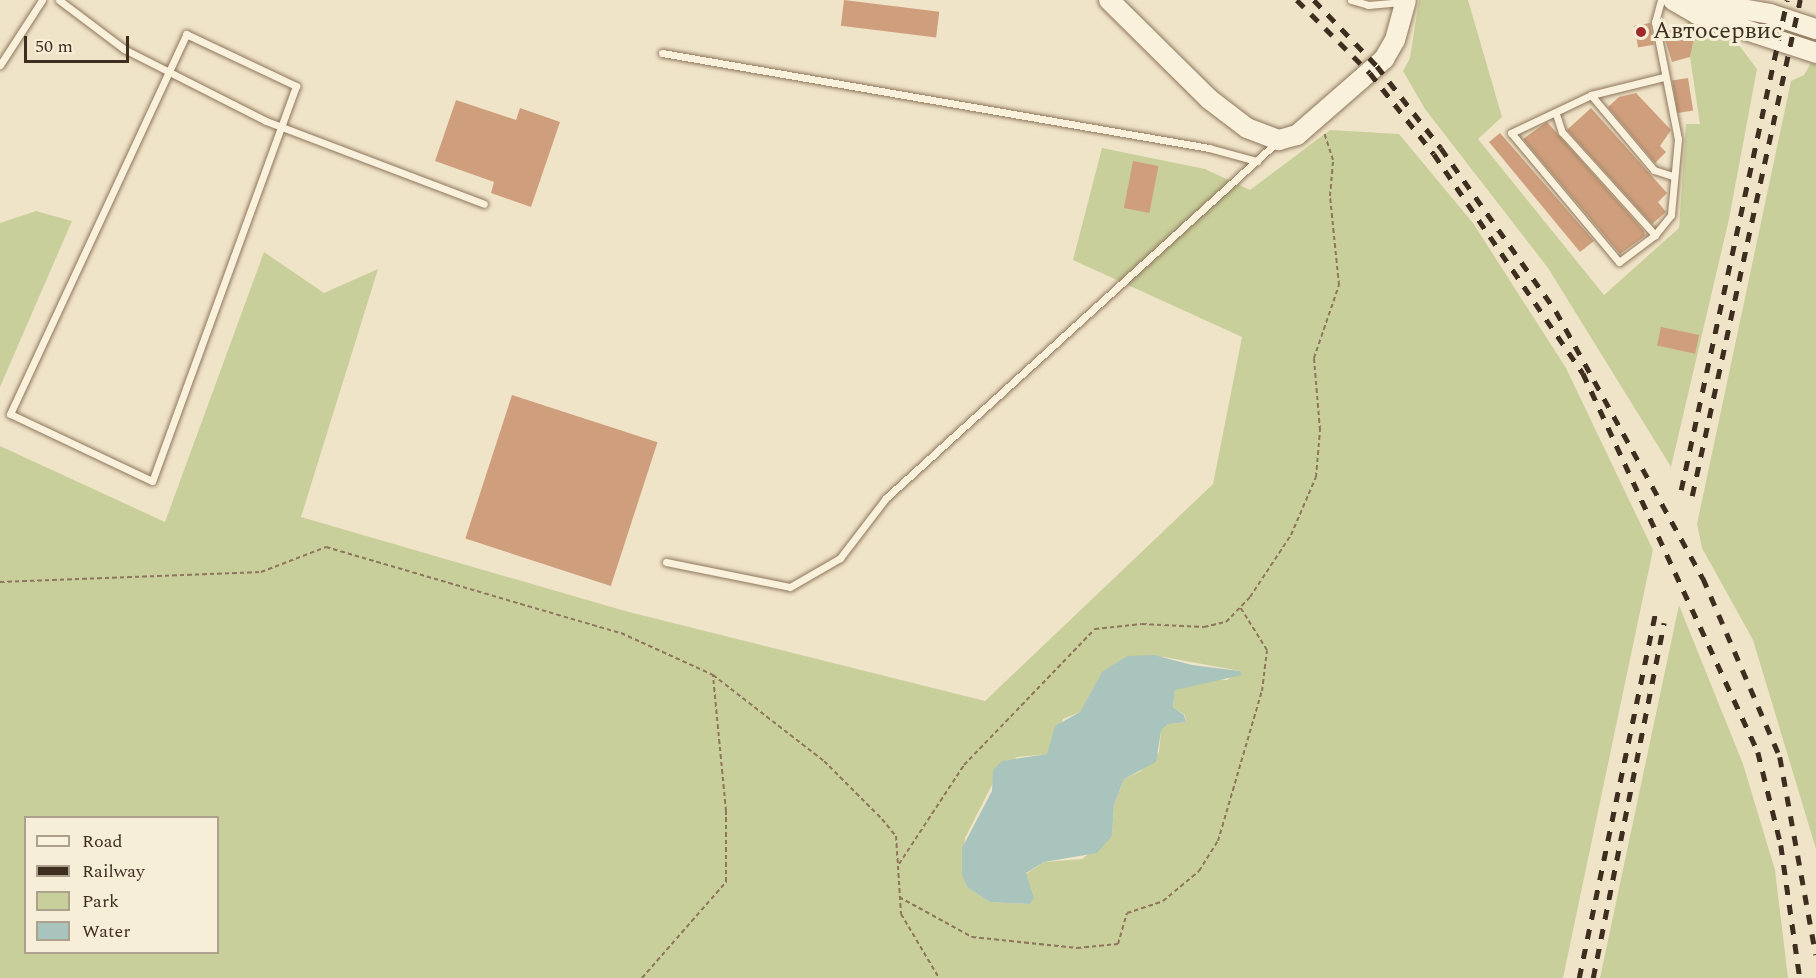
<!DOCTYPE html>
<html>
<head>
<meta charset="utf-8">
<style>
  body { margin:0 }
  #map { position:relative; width:1816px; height:978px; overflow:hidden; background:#f0e4c8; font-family:Spectral,serif }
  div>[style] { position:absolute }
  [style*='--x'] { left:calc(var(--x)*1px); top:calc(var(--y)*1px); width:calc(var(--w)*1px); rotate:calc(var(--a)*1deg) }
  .green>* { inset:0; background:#c9cf9b }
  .water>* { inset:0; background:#a9c4bc }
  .building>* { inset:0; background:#cf9f7d; transform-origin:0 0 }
  .path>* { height:2px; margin-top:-1px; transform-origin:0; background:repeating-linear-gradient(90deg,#8d765c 0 4.5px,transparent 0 7.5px) }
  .roads { filter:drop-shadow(0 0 2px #8d765c) drop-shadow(0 0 2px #8d765c) }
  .lane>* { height:7px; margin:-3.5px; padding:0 3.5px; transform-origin:3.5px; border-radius:3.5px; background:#faf1dc }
  .secondary>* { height:20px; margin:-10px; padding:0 10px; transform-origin:10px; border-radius:10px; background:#faf1dc }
  .rail>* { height:4.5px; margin-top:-2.25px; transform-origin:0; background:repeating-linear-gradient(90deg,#3d2e20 0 10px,transparent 0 20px) }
  .dots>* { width:16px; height:16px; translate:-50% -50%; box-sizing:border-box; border:3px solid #f7eed8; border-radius:50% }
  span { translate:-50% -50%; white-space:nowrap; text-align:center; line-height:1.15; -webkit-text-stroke:6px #f7eed8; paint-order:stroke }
  .poi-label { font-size:24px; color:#3d2e20 }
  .left { translate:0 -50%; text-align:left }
  .legend { position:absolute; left:24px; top:816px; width:195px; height:138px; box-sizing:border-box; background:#f7eed8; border:2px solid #ada18e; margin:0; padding:8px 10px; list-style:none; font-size:18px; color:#3d2e20 }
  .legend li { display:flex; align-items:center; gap:12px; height:30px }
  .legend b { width:30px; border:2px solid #ada18e }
  .scale { position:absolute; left:24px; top:36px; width:105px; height:27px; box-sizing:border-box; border:3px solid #3d2e20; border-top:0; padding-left:8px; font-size:18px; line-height:21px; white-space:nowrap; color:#3d2e20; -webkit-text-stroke:4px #f7eed8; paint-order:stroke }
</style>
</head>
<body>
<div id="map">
  <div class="green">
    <i style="clip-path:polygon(1419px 0,1468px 0,1502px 117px,1478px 139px,1604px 295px,1679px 228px,1686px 124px,1700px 124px,1690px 57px,1695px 34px,1687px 22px,1692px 20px,1735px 40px,1757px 69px,1729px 219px,1671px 467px,1548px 268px,1425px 109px,1403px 71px,1410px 58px)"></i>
    <i style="clip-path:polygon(1811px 63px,1816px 64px,1816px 849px,1753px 640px,1702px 548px,1697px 524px,1791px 81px,1804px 75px)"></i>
    <i style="clip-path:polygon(evenodd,1330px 130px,1399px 134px,1473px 223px,1566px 368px,1653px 550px,1563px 978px,0 978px,0 446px,165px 522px,264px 252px,324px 293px,378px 269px,301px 517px,625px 611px,985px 701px,1213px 484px,1242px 337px,1073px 260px,1102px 148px,1205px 169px,1250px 190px,1330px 130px,1127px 656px,1164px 657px,1240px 671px,1227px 680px,1207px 679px,1175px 690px,1173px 707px,1185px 715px,1186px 722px,1168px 724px,1161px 731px,1159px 752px,1141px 771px,1124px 779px,1114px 805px,1112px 836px,1082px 859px,1044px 862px,1026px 874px,1030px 904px,990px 902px,968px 888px,963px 864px,965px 838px,996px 777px,1017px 757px,1048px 754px,1063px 719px,1080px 712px,1102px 673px,1127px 656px,1330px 130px,26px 818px,218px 818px,218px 952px,26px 952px,26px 818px)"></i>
    <i style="clip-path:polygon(36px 211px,72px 221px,0 387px,0 223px)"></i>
    <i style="clip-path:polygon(1679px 605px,1743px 764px,1775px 870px,1788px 978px,1600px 978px)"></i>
  </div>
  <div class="water">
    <i style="clip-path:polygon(1154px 655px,1192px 665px,1240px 671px,1242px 675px,1175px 690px,1173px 707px,1184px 715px,1186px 722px,1168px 724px,1161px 731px,1156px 762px,1124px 779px,1114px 805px,1112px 836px,1097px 853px,1044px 862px,1026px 873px,1034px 898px,1030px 904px,990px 902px,968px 888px,962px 875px,962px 848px,992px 791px,993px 770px,1002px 761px,1047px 754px,1055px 726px,1080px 712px,1102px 672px,1127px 656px)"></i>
  </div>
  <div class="building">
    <i style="left:844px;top:0;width:96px;height:26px;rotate:7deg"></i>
    <i style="left:1650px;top:23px;width:22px;height:16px;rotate:80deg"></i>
    <i style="clip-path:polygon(1662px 29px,1695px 34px,1690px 57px,1672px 62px)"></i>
    <i style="left:1688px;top:78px;width:33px;height:16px;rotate:81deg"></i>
    <i style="clip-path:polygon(1636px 93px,1671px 130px,1660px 146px,1666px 152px,1655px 163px,1608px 107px,1619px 97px)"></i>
    <i style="clip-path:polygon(456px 100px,516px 120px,520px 108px,560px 122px,531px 207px,491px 193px,494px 182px,435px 161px)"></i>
    <i style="clip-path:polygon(1591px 108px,1667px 193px,1658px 202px,1666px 212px,1652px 224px,1567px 130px)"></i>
    <i style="clip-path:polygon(1547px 122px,1644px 231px,1645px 236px,1620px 254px,1523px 139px)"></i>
    <i style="clip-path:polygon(1500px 133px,1594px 241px,1580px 252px,1489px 142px)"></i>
    <i style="left:1133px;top:161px;width:26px;height:48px;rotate:11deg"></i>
    <i style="left:1661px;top:327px;width:39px;height:19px;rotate:12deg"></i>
    <i style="left:512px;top:395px;width:153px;height:151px;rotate:18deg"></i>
  </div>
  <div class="path">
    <i style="--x:0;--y:582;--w:261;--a:-2.2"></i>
    <i style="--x:261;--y:572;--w:70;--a:-21"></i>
    <i style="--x:326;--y:547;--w:307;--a:16.3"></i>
    <i style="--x:621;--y:633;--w:101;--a:24.5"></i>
    <i style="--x:713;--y:675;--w:140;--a:37.8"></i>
    <i style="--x:824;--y:761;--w:82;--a:45"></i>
    <i style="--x:882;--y:819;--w:22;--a:51"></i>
    <i style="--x:896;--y:836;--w:78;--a:86.3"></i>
    <i style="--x:901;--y:914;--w:74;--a:59.3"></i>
    <i style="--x:899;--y:864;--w:118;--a:-56.7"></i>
    <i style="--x:964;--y:765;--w:189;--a:-46.1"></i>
    <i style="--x:1095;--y:629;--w:47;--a:-6.1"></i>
    <i style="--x:1142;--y:624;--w:62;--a:2.8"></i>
    <i style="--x:1204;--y:627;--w:23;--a:-13"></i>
    <i style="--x:1226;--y:622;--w:35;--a:-46"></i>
    <i style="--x:1250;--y:597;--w:74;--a:-56.5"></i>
    <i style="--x:1291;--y:535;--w:63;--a:-66.7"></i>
    <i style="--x:1316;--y:477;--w:47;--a:-85.1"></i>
    <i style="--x:1320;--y:430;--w:72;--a:-94.8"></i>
    <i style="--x:1314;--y:358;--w:77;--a:-71.1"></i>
    <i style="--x:1339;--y:285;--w:89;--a:-95.8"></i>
    <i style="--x:1330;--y:196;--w:36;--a:-85"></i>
    <i style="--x:1333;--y:160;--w:29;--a:-108"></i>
    <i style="--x:899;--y:897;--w:83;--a:28.7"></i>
    <i style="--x:972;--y:937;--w:106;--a:6"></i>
    <i style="--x:1077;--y:948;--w:41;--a:-5.6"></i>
    <i style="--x:1118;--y:944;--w:32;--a:-74"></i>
    <i style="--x:1127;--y:913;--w:38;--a:-18"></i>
    <i style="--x:1163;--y:901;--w:47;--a:-39.8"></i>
    <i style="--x:1199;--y:871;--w:36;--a:-58"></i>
    <i style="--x:1218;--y:841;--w:156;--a:-73.7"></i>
    <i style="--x:1262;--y:691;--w:41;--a:-83"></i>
    <i style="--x:1267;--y:650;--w:51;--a:-122.1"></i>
    <i style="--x:642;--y:978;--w:128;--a:-48.8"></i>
    <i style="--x:726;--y:882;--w:71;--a:-90"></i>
    <i style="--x:726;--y:811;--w:137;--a:-95.5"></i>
  </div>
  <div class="roads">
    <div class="lane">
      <i style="--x:59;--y:0;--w:81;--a:37"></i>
      <i style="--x:124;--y:49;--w:159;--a:26.9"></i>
      <i style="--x:266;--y:121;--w:233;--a:20.8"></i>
      <i style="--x:1351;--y:0;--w:18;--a:16"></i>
      <i style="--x:1368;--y:5;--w:36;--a:-5"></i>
      <i style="--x:1661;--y:0;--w:23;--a:105"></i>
      <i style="--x:1655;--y:22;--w:119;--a:78.9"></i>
      <i style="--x:1678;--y:139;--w:76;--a:95.3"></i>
      <i style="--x:1671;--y:215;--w:26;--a:129"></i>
      <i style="--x:1655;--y:235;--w:45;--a:143.1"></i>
      <i style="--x:1619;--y:262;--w:168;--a:-129.9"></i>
      <i style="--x:1511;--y:133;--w:89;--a:-25.4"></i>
      <i style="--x:1591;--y:95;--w:75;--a:-13.9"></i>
      <i style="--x:186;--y:34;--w:122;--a:25.3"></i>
      <i style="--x:296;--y:86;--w:420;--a:110"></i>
      <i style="--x:152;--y:481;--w:157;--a:-154.7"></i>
      <i style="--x:10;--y:414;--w:419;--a:-65.1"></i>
      <i style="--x:662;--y:53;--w:555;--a:9.85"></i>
      <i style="--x:1209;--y:148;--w:50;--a:15.2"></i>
      <i style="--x:0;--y:65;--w:77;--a:-57.1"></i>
      <i style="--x:1591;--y:95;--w:98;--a:50"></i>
      <i style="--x:1654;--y:170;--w:20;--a:18"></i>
      <i style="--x:1556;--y:114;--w:19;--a:72"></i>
      <i style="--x:1562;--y:132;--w:139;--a:47.9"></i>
      <i style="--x:666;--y:562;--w:126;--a:11.4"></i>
      <i style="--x:790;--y:587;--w:58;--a:-30.1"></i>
      <i style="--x:840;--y:558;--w:76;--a:-52.5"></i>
      <i style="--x:886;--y:498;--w:529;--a:-42.32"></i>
    </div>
    <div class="secondary">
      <i style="--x:1109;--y:0;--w:141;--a:44.7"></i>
      <i style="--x:1209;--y:99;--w:48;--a:37.3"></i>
      <i style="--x:1247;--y:128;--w:34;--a:21"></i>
      <i style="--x:1279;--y:140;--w:19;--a:-16"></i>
      <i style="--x:1297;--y:135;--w:116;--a:-41.1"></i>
      <i style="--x:1384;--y:59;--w:22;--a:-60"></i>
      <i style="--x:1395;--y:40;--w:41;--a:-74.6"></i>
      <i style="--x:1673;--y:0;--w:28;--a:30"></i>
      <i style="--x:1697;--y:14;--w:125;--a:18.1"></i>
      <i style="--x:1690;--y:0;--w:81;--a:9.9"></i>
      <i style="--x:1770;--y:14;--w:48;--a:18.1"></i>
    </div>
  </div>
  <div class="rail">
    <i style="--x:1297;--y:0;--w:103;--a:45"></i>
    <i style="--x:1370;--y:73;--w:103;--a:51.7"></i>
    <i style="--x:1434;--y:154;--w:265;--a:55.8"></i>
    <i style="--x:1583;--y:373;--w:417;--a:65.2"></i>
    <i style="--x:1758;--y:752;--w:96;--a:76.1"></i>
    <i style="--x:1781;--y:845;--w:134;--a:81.9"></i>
    <i style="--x:1314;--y:0;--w:91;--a:46.3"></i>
    <i style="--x:1377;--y:66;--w:104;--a:52"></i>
    <i style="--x:1441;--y:148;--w:199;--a:54.8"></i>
    <i style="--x:1556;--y:311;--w:305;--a:61.2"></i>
    <i style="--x:1703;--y:578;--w:195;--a:66.7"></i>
    <i style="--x:1780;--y:757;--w:201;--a:79.7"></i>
    <i style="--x:1681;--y:490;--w:501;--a:-77.79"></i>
    <i style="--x:1692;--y:496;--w:508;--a:-77.72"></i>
    <i style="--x:1579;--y:978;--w:378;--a:-78.2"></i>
    <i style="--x:1593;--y:978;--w:362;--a:-78.7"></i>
  </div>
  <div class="dots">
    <i style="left:1641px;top:32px;background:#9e2a2b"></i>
  </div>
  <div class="poi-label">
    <span class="left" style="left:1653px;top:32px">Автосервис</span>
  </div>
  <ul class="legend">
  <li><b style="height:8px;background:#faf1dc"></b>Road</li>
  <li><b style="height:8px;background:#3d2e20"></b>Railway</li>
  <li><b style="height:16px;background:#c9cf9b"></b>Park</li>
  <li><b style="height:16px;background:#a9c4bc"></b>Water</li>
  </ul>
  <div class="scale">50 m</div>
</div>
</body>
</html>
